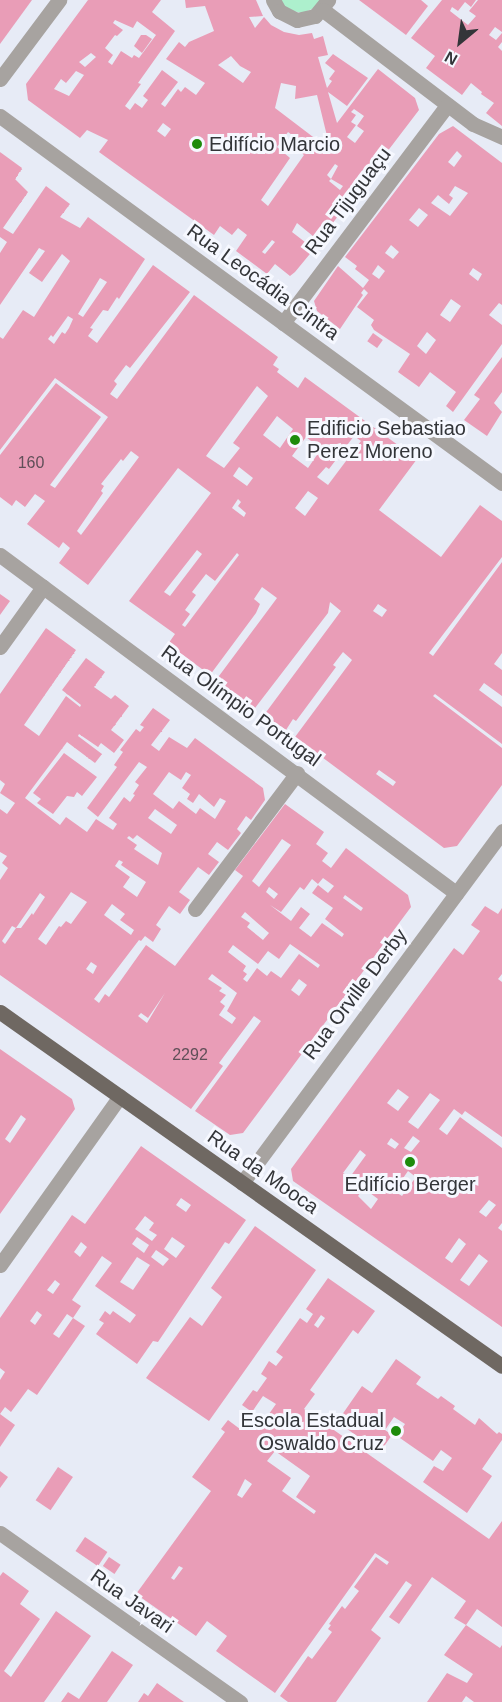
<!DOCTYPE html>
<html>
<head>
<meta charset="utf-8">
<style>
  body { margin:0 }
  #map { position:relative; width:502px; height:1702px; overflow:hidden; background:#e7ebf6; font-family:Arial,sans-serif }
  div>[style] { position:absolute }
  [style*='--x'] { left:calc(var(--x)*1px); top:calc(var(--y)*1px); width:calc(var(--w)*1px); rotate:calc(var(--a)*1deg) }
  .green>* { inset:0; background:#adf0cd }
  .building>* { inset:0; background:#e99db7; transform-origin:0 0 }
  .minor>* { height:15px; margin:-7.5px; padding:0 7.5px; transform-origin:7.5px; border-radius:7.5px; background:#a7a3a0 }
  .major>* { height:15px; margin:-7.5px; padding:0 7.5px; transform-origin:7.5px; border-radius:7.5px; background:#6f6862 }
  .dots>* { width:16px; height:16px; translate:-50% -50%; box-sizing:border-box; border:3px solid #f6f8ff; border-radius:50% }
  span { translate:-50% -50%; white-space:nowrap; text-align:center; line-height:1.15; -webkit-text-stroke:6px #f6f8ff; paint-order:stroke }
  .number-label { font-size:16px; color:#604f58 }
  .number-label span { -webkit-text-stroke-width:0 }
  .poi-label { font-size:20px; color:#333539 }
  .left { translate:0 -50%; text-align:left }
  .right { translate:-100% -50%; text-align:right }
  .street-label { font-size:20px; color:#333539 }
  .north { position:absolute; left:430px; top:12px; width:60px; height:60px; -webkit-text-stroke:4px #f6f8ff; paint-order:stroke; rotate:209deg; font-size:16px; font-weight:700; line-height:24px; text-align:center; color:#333539 }
  .north::after { content:''; display:block; margin:auto; width:21px; height:27px; background:#333539; clip-path:polygon(50% 0,100% 100%,50% 72%,0 100%) }
</style>
</head>
<body>
<div id="map">
  <div class="green">
    <i style="clip-path:polygon(279px 0,321px 0,316px 7px,303px 13px,287px 10px)"></i>
  </div>
  <div class="building">
    <i style="clip-path:polygon(0 0,32px 0,0 44px)"></i>
    <i style="clip-path:polygon(evenodd,88px 0,161px 0,152px 12px,175px 31px,138px 83px,141px 84px,125px 106px,130px 110px,135px 103px,142px 108px,148px 100px,143px 96px,162px 70px,178px 82px,161px 104px,165px 107px,178px 89px,181px 92px,185px 87px,196px 95px,205px 83px,166px 59px,179px 42px,185px 47px,189px 42px,214px 31px,205px 6px,186px 8px,185px 0,256px 0,263px 16px,249px 17px,255px 28px,264px 17px,271px 25px,284px 32px,299px 35px,312px 33px,314px 39px,323px 36px,328px 55px,318px 57px,327px 88px,332px 81px,329px 79px,335px 71px,325px 63px,333px 54px,368px 78px,347px 106px,328px 92px,337px 123px,378px 69px,415px 98px,419px 110px,319px 241px,297px 223px,292px 232px,314px 249px,295px 272px,290px 276px,275px 264px,267px 274px,236px 251px,247px 235px,238px 228px,232px 235px,220px 226px,214px 235px,99px 152px,108px 140px,87px 130px,80px 138px,28px 100px,26px 84px,88px 0,115px 20px,133px 28px,137px 21px,156px 35px,139px 58px,134px 55px,132px 58px,121px 51px,112px 65px,108px 62px,113px 55px,105px 48px,115px 35px,117px 36px,123px 30px,113px 23px,115px 20px,88px 0,91px 53px,96px 57px,85px 67px,79px 62px,91px 53px,88px 0,231px 56px,240px 66px,251px 72px,243px 83px,218px 65px,231px 56px,88px 0,76px 71px,84px 75px,69px 96px,54px 89px,61px 79px,66px 83px,76px 71px,88px 0,281px 83px,296px 86px,295px 99px,317px 95px,327px 136px,321px 143px,275px 108px,281px 83px,88px 0,354px 109px,364px 116px,357px 126px,364px 131px,355px 143px,347px 137px,356px 125px,351px 122px,356px 115px,351px 112px,354px 109px,88px 0,163px 123px,171px 129px,165px 137px,157px 131px,163px 123px,88px 0,288px 132px,296px 138px,291px 145px,304px 155px,268px 206px,261px 200px,290px 158px,277px 147px,288px 132px,88px 0,335px 164px,338px 166px,331px 179px,343px 186px,340px 190px,329px 181px,331px 179px,327px 175px,335px 164px,88px 0,272px 240px,275px 242px,265px 254px,262px 252px,272px 240px)"></i>
    <i style="clip-path:polygon(359px 0,421px 0,428px 6px,406px 35px)"></i>
    <i style="clip-path:polygon(442px 0,476px 0,471px 7px,465px 2px,458px 11px,452px 7px,450px 11px,468px 25px,476px 16px,469px 11px,478px 0,502px 0,502px 32px,495px 27px,489px 35px,496px 40px,502px 33px,502px 42px,498px 47px,502px 51px,502px 126px,486px 113px,494px 103px,481px 94px,482px 92px,471px 83px,462px 95px,426px 68px,435px 56px,411px 38px)"></i>
    <i style="clip-path:polygon(141px 35px,146px 35px,152px 39px,142px 53px,134px 46px)"></i>
    <i style="clip-path:polygon(evenodd,453px 126px,502px 163px,502px 305px,499px 303px,489px 315px,502px 325px,502px 344px,453px 412px,446px 406px,456px 392px,430px 372px,419px 387px,398px 372px,410px 354px,374px 330px,371px 325px,374px 320px,357px 307px,368px 293px,364px 289px,361px 293px,363px 295px,340px 329px,317px 311px,314px 301px,338px 266px,363px 288px,369px 280px,355px 269px,357px 266px,345px 257px,439px 134px,453px 126px,457px 151px,462px 156px,454px 167px,448px 162px,457px 151px,453px 126px,455px 186px,468px 193px,450px 216px,431px 203px,438px 195px,449px 204px,453px 198px,449px 195px,455px 186px,453px 126px,419px 208px,428px 215px,418px 227px,409px 220px,419px 208px,453px 126px,391px 245px,399px 252px,393px 259px,385px 253px,391px 245px,453px 126px,378px 265px,385px 271px,379px 279px,372px 274px,378px 265px,453px 126px,473px 268px,482px 274px,478px 281px,469px 274px,473px 268px,453px 126px,451px 299px,461px 306px,450px 322px,440px 315px,451px 299px,453px 126px,427px 332px,436px 340px,426px 354px,417px 346px,427px 332px)"></i>
    <i style="clip-path:polygon(evenodd,0 152px,22px 168px,15px 179px,28px 192px,3px 228px,13px 234px,46px 186px,70px 204px,60px 217px,80px 228px,88px 217px,145px 259px,119px 299px,117px 297px,108px 311px,103px 310px,90px 328px,93px 329px,88px 336px,97px 343px,153px 265px,190px 292px,130px 368px,126px 365px,114px 381px,117px 384px,110px 394px,117px 399px,194px 295px,278px 357px,273px 365px,279px 369px,277px 372px,298px 388px,305px 377px,417px 459px,379px 510px,441px 557px,480px 505px,502px 521px,502px 557px,429px 653px,433px 656px,502px 562px,502px 653px,494px 664px,502px 670px,502px 696px,484px 683px,479px 690px,502px 707px,502px 744px,435px 694px,433px 696px,502px 748px,502px 785px,457px 846px,444px 848px,295px 737px,352px 660px,343px 652px,333px 665px,336px 667px,296px 721px,293px 719px,286px 730px,264px 715px,341px 611px,330px 602px,328px 613px,255px 708px,216px 680px,277px 598px,262px 587px,254px 599px,260px 604px,256px 613px,210px 675px,168px 644px,175px 634px,129px 601px,211px 493px,178px 468px,88px 585px,59px 563px,70px 548px,63px 542px,59px 548px,27px 524px,45px 501px,35px 494px,25px 507px,16px 500px,12px 506px,0 497px,0 455px,56px 383px,101px 417px,50px 485px,55px 488px,108px 417px,55px 378px,0 450px,0 337px,3px 339px,23px 310px,34px 317px,70px 261px,62px 254px,42px 282px,29px 273px,45px 251px,39px 248px,0 305px,0 253px,7px 242px,0 237px,0 152px,100px 278px,107px 282px,83px 317px,78px 314px,100px 278px,0 152px,68px 316px,73px 319px,69px 328px,65px 334px,62px 332px,54px 344px,48px 339px,51px 335px,53px 337px,68px 316px,0 152px,257px 386px,268px 396px,233px 443px,240px 448px,224px 468px,206px 456px,257px 386px,0 152px,277px 416px,293px 429px,280px 448px,263px 435px,277px 416px,0 152px,354px 436px,361px 441px,328px 485px,317px 477px,326px 467px,329px 469px,354px 436px,0 152px,306px 437px,321px 449px,308px 468px,292px 456px,306px 437px,0 152px,131px 451px,139px 457px,81px 535px,77px 531px,103px 493px,101px 491px,104px 486px,101px 484px,121px 459px,123px 461px,131px 451px,0 152px,239px 467px,253px 478px,247px 486px,233px 476px,239px 467px,0 152px,308px 491px,318px 498px,305px 516px,295px 508px,308px 491px,0 152px,238px 499px,241px 502px,238px 506px,246px 513px,244px 517px,232px 508px,238px 499px,0 152px,197px 550px,202px 554px,170px 596px,164px 592px,197px 550px,0 152px,237px 553px,239px 555px,185px 627px,182px 625px,190px 614px,185px 610px,196px 595px,192px 592px,206px 574px,215px 581px,237px 553px,0 152px,378px 604px,387px 610px,382px 617px,373px 611px,378px 604px,0 152px,379px 770px,396px 782px,393px 786px,376px 774px,379px 770px)"></i>
    <i style="left:373px;top:333px;width:12px;height:10px;rotate:35deg"></i>
    <i style="clip-path:polygon(502px 357px,502px 392px,494px 403px,502px 412px,487px 436px,464px 420px,480px 399px,474px 395px)"></i>
    <i style="clip-path:polygon(0 594px,10px 601px,0 615px)"></i>
    <i style="clip-path:polygon(evenodd,46px 628px,76px 650px,24px 725px,39px 736px,66px 696px,80px 707px,81px 705px,62px 690px,86px 658px,105px 672px,94px 687px,111px 699px,115px 695px,129px 706px,111px 730px,124px 740px,114px 753px,101px 743px,98px 747px,79px 734px,78px 736px,102px 754px,95px 763px,67px 742px,25px 798px,60px 825px,66px 817px,87px 832px,96px 819px,113px 830px,117px 824px,109px 818px,124px 797px,130px 802px,135px 795px,133px 794px,139px 785px,135px 782px,147px 767px,139px 762px,98px 817px,87px 808px,117px 767px,114px 765px,123px 752px,120px 750px,136px 729px,140px 732px,144px 727px,140px 725px,153px 708px,170px 720px,151px 745px,159px 751px,169px 737px,187px 748px,195px 738px,263px 788px,265px 800px,251px 820px,246px 816px,237px 829px,241px 833px,228px 850px,217px 842px,208px 854px,219px 862px,209px 875px,198px 867px,188px 880px,179px 892px,190px 900px,180px 914px,169px 906px,156px 925px,161px 929px,153px 942px,145px 936px,141px 941px,139px 940px,94px 999px,99px 1003px,105px 994px,109px 997px,146px 945px,175px 966px,243px 876px,235px 870px,285px 804px,324px 832px,316px 844px,328px 853px,322px 861px,331px 868px,346px 848px,408px 895px,411px 907px,243px 1133px,230px 1135px,195px 1111px,261px 1021px,254px 1016px,219px 1063px,223px 1066px,191px 1109px,0 975px,0 880px,8px 868px,2px 863px,7px 856px,0 852px,0 809px,7px 814px,15px 803px,0 793px,5px 784px,0 780px,0 694px,46px 628px,169px 772px,181px 780px,186px 772px,191px 775px,182px 788px,190px 794px,187px 799px,193px 803px,199px 794px,214px 807px,220px 798px,226px 801px,215px 819px,200px 808px,196px 814px,179px 801px,173px 809px,153px 794px,169px 772px,46px 628px,155px 809px,177px 825px,171px 834px,148px 818px,155px 809px,46px 628px,137px 835px,162px 853px,158px 865px,134px 849px,137px 845px,127px 838px,129px 836px,133px 839px,137px 835px,46px 628px,282px 839px,291px 845px,259px 887px,252px 881px,282px 839px,46px 628px,119px 860px,123px 862px,121px 865px,146px 882px,137px 897px,123px 887px,130px 877px,115px 866px,119px 860px,46px 628px,323px 878px,334px 886px,328px 893px,318px 885px,312px 893px,333px 908px,325px 919px,344px 934px,342px 937px,322px 923px,311px 937px,299px 928px,310px 914px,301px 907px,291px 921px,270px 905px,281px 912px,300px 887px,304px 890px,312px 879px,318px 884px,323px 878px,46px 628px,269px 887px,278px 894px,274px 899px,266px 892px,269px 887px,46px 628px,71px 892px,87px 902px,71px 924px,66px 921px,61px 927px,59px 926px,46px 945px,38px 939px,71px 892px,46px 628px,40px 893px,45px 897px,33px 915px,32px 913px,21px 928px,16px 928px,5px 944px,2px 941px,12px 926px,16px 928px,40px 893px,46px 628px,345px 895px,363px 908px,361px 911px,343px 898px,345px 895px,46px 628px,112px 904px,125px 914px,120px 920px,134px 930px,131px 935px,104px 915px,112px 904px,46px 628px,245px 912px,269px 933px,263px 940px,247px 927px,250px 923px,241px 917px,245px 912px,46px 628px,290px 944px,320px 965px,318px 968px,299px 954px,281px 978px,271px 971px,267px 976px,257px 968px,247px 982px,243px 979px,247px 974px,243px 971px,246px 966px,228px 952px,233px 945px,258px 964px,268px 951px,279px 959px,290px 944px,46px 628px,91px 962px,97px 966px,93px 974px,86px 969px,91px 962px,46px 628px,212px 974px,237px 993px,227px 1011px,236px 1018px,232px 1024px,219px 1015px,225px 1006px,220px 1002px,226px 995px,219px 991px,222px 988px,208px 979px,212px 974px,46px 628px,299px 979px,307px 985px,299px 996px,291px 990px,299px 979px,46px 628px,165px 993px,147px 1023px,138px 1016px,141px 1013px,148px 1018px,165px 993px)"></i>
    <i style="clip-path:polygon(64px 753px,97px 777px,82px 796px,77px 792px,74px 797px,67px 796px,53px 814px,37px 803px,41px 799px,33px 793px)"></i>
    <i style="clip-path:polygon(evenodd,485px 906px,498px 914px,502px 908px,502px 974px,498px 979px,502px 982px,502px 1137px,465px 1111px,462px 1115px,454px 1109px,439px 1129px,447px 1135px,460px 1117px,502px 1148px,502px 1223px,498px 1228px,502px 1231px,502px 1327px,293px 1181px,291px 1169px,454px 948px,463px 955px,480px 931px,471px 925px,485px 906px,398px 1089px,409px 1097px,398px 1111px,387px 1103px,398px 1089px,485px 906px,430px 1093px,440px 1100px,418px 1129px,408px 1122px,430px 1093px,485px 906px,413px 1136px,420px 1141px,411px 1152px,404px 1148px,413px 1136px,485px 906px,391px 1138px,399px 1144px,395px 1149px,387px 1144px,391px 1138px,485px 906px,360px 1150px,366px 1155px,350px 1177px,343px 1173px,360px 1150px,485px 906px,408px 1171px,416px 1177px,402px 1196px,394px 1191px,408px 1171px,485px 906px,374px 1174px,381px 1179px,370px 1193px,378px 1199px,371px 1209px,358px 1196px,374px 1174px,485px 906px,489px 1200px,496px 1205px,486px 1217px,479px 1212px,489px 1200px,485px 906px,459px 1238px,466px 1244px,452px 1263px,445px 1258px,459px 1238px,485px 906px,479px 1254px,488px 1261px,469px 1286px,460px 1280px,479px 1254px)"></i>
    <i style="clip-path:polygon(evenodd,0 1049px,72px 1099px,75px 1109px,0 1214px,0 1049px,21px 1115px,26px 1119px,10px 1143px,5px 1139px,21px 1115px)"></i>
    <i style="clip-path:polygon(evenodd,141px 1146px,246px 1220px,229px 1244px,225px 1242px,158px 1342px,153px 1341px,137px 1364px,96px 1334px,104px 1323px,99px 1320px,105px 1311px,110px 1315px,113px 1311px,130px 1323px,136px 1315px,95px 1286px,112px 1263px,102px 1256px,72px 1300px,81px 1306px,73px 1318px,67px 1314px,53px 1334px,59px 1338px,73px 1318px,85px 1326px,37px 1395px,28px 1389px,11px 1412px,5px 1407px,0 1414px,0 1380px,5px 1372px,0 1368px,0 1318px,72px 1215px,85px 1224px,141px 1146px,181px 1198px,191px 1205px,186px 1212px,176px 1205px,181px 1198px,141px 1146px,145px 1216px,154px 1223px,149px 1230px,157px 1235px,152px 1241px,135px 1229px,145px 1216px,141px 1146px,137px 1237px,149px 1245px,144px 1253px,132px 1244px,137px 1237px,141px 1146px,172px 1237px,185px 1246px,176px 1258px,164px 1249px,172px 1237px,141px 1146px,81px 1242px,87px 1247px,80px 1257px,74px 1252px,81px 1242px,141px 1146px,156px 1250px,169px 1259px,163px 1266px,151px 1257px,156px 1250px,141px 1146px,137px 1257px,150px 1265px,133px 1290px,120px 1282px,137px 1257px,141px 1146px,55px 1280px,60px 1284px,53px 1294px,47px 1290px,55px 1280px,141px 1146px,37px 1311px,42px 1315px,35px 1325px,30px 1321px,37px 1311px)"></i>
    <i style="clip-path:polygon(255px 1226px,316px 1270px,209px 1421px,146px 1378px,190px 1317px,202px 1326px,222px 1297px,211px 1288px)"></i>
    <i style="clip-path:polygon(evenodd,328px 1278px,375px 1311px,358px 1334px,353px 1330px,310px 1390px,315px 1394px,304px 1409px,489px 1539px,502px 1521px,502px 1627px,477px 1609px,466px 1625px,454px 1618px,466px 1601px,432px 1577px,399px 1624px,389px 1617px,412px 1585px,406px 1581px,371px 1630px,381px 1638px,336px 1702px,288px 1702px,280px 1696px,308px 1656px,312px 1659px,332px 1632px,328px 1629px,331px 1625px,329px 1624px,342px 1606px,345px 1609px,359px 1591px,354px 1587px,376px 1557px,387px 1565px,389px 1562px,375px 1553px,275px 1693px,216px 1651px,227px 1636px,207px 1621px,196px 1636px,136px 1594px,211px 1491px,192px 1477px,225px 1432px,221px 1429px,228px 1420px,240px 1429px,251px 1412px,264px 1421px,276px 1404px,263px 1396px,252px 1412px,242px 1405px,253px 1390px,257px 1392px,267px 1378px,261px 1374px,269px 1361px,276px 1366px,283px 1357px,276px 1352px,300px 1318px,307px 1323px,313px 1314px,306px 1309px,328px 1278px,321px 1315px,325px 1318px,318px 1328px,314px 1325px,321px 1315px,328px 1278px,275px 1451px,310px 1476px,296px 1497px,316px 1511px,314px 1514px,282px 1491px,291px 1478px,267px 1461px,275px 1451px,328px 1278px,245px 1479px,252px 1484px,242px 1498px,237px 1495px,245px 1479px,328px 1278px,179px 1566px,183px 1568px,174px 1580px,171px 1578px,179px 1566px)"></i>
    <i style="clip-path:polygon(396px 1359px,421px 1377px,416px 1384px,438px 1399px,441px 1396px,455px 1406px,453px 1409px,475px 1425px,479px 1418px,497px 1434px,499px 1432px,502px 1434px,502px 1440px,482px 1469px,492px 1476px,467px 1513px,423px 1482px,434px 1466px,443px 1471px,452px 1458px,441px 1450px,433px 1461px,397px 1436px,405px 1424px,394px 1417px,385px 1430px,392px 1435px,380px 1452px,337px 1422px,362px 1386px,372px 1393px)"></i>
    <i style="clip-path:polygon(0 1414px,15px 1425px,0 1447px)"></i>
    <i style="left:58px;top:1467px;width:18px;height:40px;rotate:34deg"></i>
    <i style="clip-path:polygon(0 1471px,8px 1477px,0 1488px)"></i>
    <i style="left:85px;top:1537px;width:27px;height:17px;rotate:34deg"></i>
    <i style="left:109px;top:1557px;width:14px;height:11px;rotate:34deg"></i>
    <i style="clip-path:polygon(3px 1572px,29px 1591px,20px 1604px,40px 1619px,4px 1671px,11px 1677px,56px 1611px,91px 1636px,44px 1702px,0 1702px,0 1576px)"></i>
    <i style="clip-path:polygon(466px 1625px,500px 1648px,502px 1645px,502px 1702px,474px 1702px,466px 1696px,462px 1702px,427px 1702px,447px 1673px,467px 1683px,473px 1674px,444px 1655px)"></i>
    <i style="clip-path:polygon(112px 1651px,133px 1665px,107px 1702px,61px 1702px,68px 1692px,79px 1699px)"></i>
    <i style="clip-path:polygon(157px 1683px,171px 1693px,184px 1702px,138px 1702px,144px 1693px,148px 1696px)"></i>
  </div>
  <div class="minor">
    <i style="--x:273;--y:0;--w:13;--a:61"></i>
    <i style="--x:279;--y:11;--w:20;--a:27"></i>
    <i style="--x:297;--y:20;--w:18;--a:-13"></i>
    <i style="--x:315;--y:16;--w:21;--a:-51"></i>
    <i style="--x:323;--y:10;--w:188;--a:37.2"></i>
    <i style="--x:473;--y:124;--w:32;--a:24"></i>
    <i style="--x:0;--y:79;--w:99;--a:-53.2"></i>
    <i style="--x:0;--y:116;--w:622;--a:36.17"></i>
    <i style="--x:283;--y:323;--w:273;--a:-53"></i>
    <i style="--x:0;--y:555;--w:568;--a:36.55"></i>
    <i style="--x:0;--y:647;--w:74;--a:-54.4"></i>
    <i style="--x:195;--y:909;--w:170;--a:-53.1"></i>
    <i style="--x:242;--y:1183;--w:438;--a:-53.5"></i>
    <i style="--x:0;--y:1265;--w:207;--a:-54.6"></i>
    <i style="--x:0;--y:1533;--w:294;--a:35.2"></i>
  </div>
  <div class="major">
    <i style="--x:0;--y:1012;--w:614;--a:35.19"></i>
  </div>
  <div class="dots">
    <i style="left:197px;top:144px;background:#1d8b0b"></i>
    <i style="left:295px;top:440px;background:#1d8b0b"></i>
    <i style="left:410px;top:1162px;background:#1d8b0b"></i>
    <i style="left:396px;top:1431px;background:#1d8b0b"></i>
  </div>
  <div class="number-label">
    <span style="left:31px;top:463px">160</span>
    <span style="left:190px;top:1055px">2292</span>
  </div>
  <div class="poi-label">
    <span class="left" style="left:209px;top:144px">Edifício Marcio</span>
    <span class="left" style="left:307px;top:440px">Edificio Sebastiao<br>Perez Moreno</span>
    <span style="left:410px;top:1184px">Edifício Berger</span>
    <span class="right" style="left:384px;top:1432px">Escola Estadual<br>Oswaldo Cruz</span>
  </div>
  <div class="street-label">
    <span style="left:348px;top:201px;rotate:-53deg">Rua Tijuguaçu</span>
    <span style="left:263px;top:282px;rotate:36deg">Rua Leocádia Cintra</span>
    <span style="left:241px;top:706px;rotate:36deg">Rua Olímpio Portugal</span>
    <span style="left:355px;top:994px;rotate:-53deg">Rua Orville Derby</span>
    <span style="left:263px;top:1172px;rotate:35deg">Rua da Mooca</span>
    <span style="left:132px;top:1601px;rotate:35deg">Rua Javari</span>
  </div>
  <div class="north">N</div>
</div>
</body>
</html>
